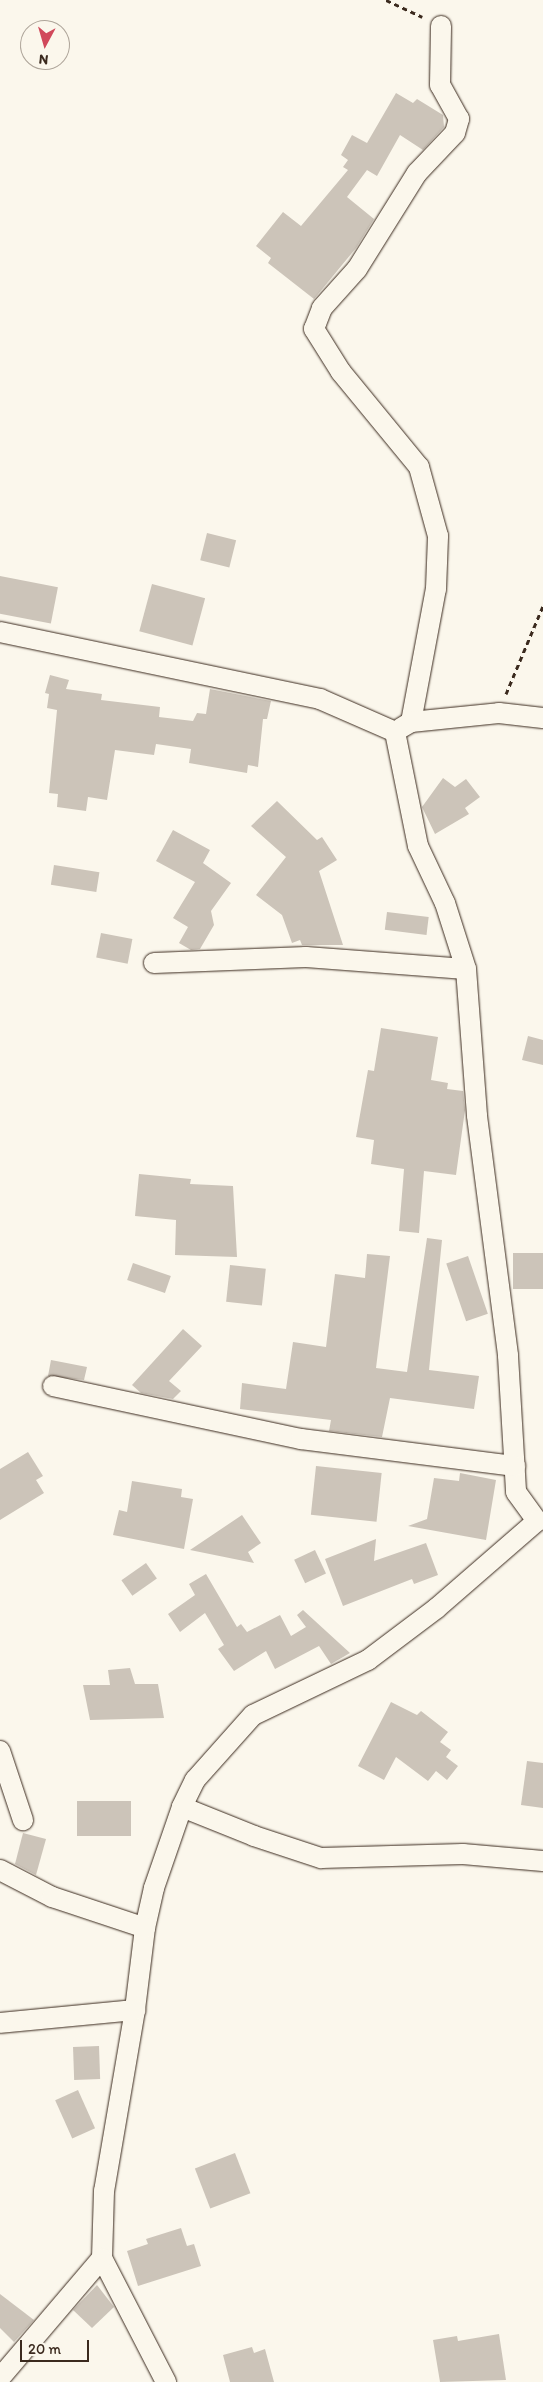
<!DOCTYPE html>
<html>
<head>
<meta charset="utf-8">
<style>
  body { margin:0 }
  #map { position:relative; width:543px; height:2382px; overflow:hidden; background:#fbf7ec; font-family:Itim,sans-serif }
  div>[style] { position:absolute }
  [style*='--x'] { left:calc(var(--x)*1px); top:calc(var(--y)*1px); width:calc(var(--w)*1px); rotate:calc(var(--a)*1deg) }
  .building>* { inset:0; background:#ccc4b9; transform-origin:0 0 }
  .path>* { height:3px; margin-top:-1.5px; transform-origin:0; background:repeating-linear-gradient(90deg,#3b2a1e 0 5px,transparent 0 9px) }
  .roads { filter:drop-shadow(0 0 1px #3b2a1e) drop-shadow(0 0 1px #3b2a1e) }
  .minor>* { height:20px; margin:-10px; padding:0 10px; transform-origin:10px; border-radius:10px; background:#fbf7ec }
  span { translate:-50% -50%; white-space:nowrap; text-align:center; line-height:1.15; -webkit-text-stroke:4px #fbf7ec; paint-order:stroke }
  .north { position:absolute; left:20px; top:20px; width:50px; height:50px; box-sizing:border-box; background:#fbf7ec; border:1px solid #aea59a; border-radius:50%; rotate:186deg; font-size:14px; font-weight:700; line-height:20px; text-align:center; color:#3b2a1e }
  .north::after { content:''; display:block; margin:auto; width:18px; height:22px; background:#d1495b; clip-path:polygon(50% 0,100% 100%,50% 72%,0 100%) }
  .scale { position:absolute; left:20px; top:2340px; width:69px; height:22px; box-sizing:border-box; border:2px solid #3b2a1e; border-top:0; padding-left:6px; font-size:15px; line-height:18px; white-space:nowrap; color:#3b2a1e; -webkit-text-stroke:4px #fbf7ec; paint-order:stroke }
</style>
</head>
<body>
<div id="map">
  <div class="building">
    <i style="clip-path:polygon(396px 93px,413px 103px,417px 99px,443px 115px,444px 127px,423px 150px,400px 135px,377px 176px,367px 170px,347px 197px,374px 219px,356px 248px,314px 299px,268px 263px,271px 258px,256px 246px,283px 212px,301px 226px,348px 170px,343px 167px,348px 160px,341px 155px,352px 135px,367px 143px)"></i>
    <i style="left:207px;top:533px;width:30px;height:28px;rotate:14deg"></i>
    <i style="left:0;top:576px;width:59px;height:37px;rotate:11deg"></i>
    <i style="left:152px;top:584px;width:55px;height:49px;rotate:15deg"></i>
    <i style="clip-path:polygon(50px 675px,69px 680px,66px 689px,102px 694px,101px 700px,160px 707px,159px 717px,193px 721px,197px 713px,206px 714px,210px 689px,271px 701px,267px 719px,263px 719px,258px 767px,248px 765px,247px 773px,189px 763px,191px 749px,156px 744px,154px 755px,115px 750px,107px 800px,88px 797px,86px 811px,57px 807px,58px 794px,49px 793px,57px 710px,47px 708px,49px 694px,45px 693px)"></i>
    <i style="clip-path:polygon(443px 778px,455px 787px,466px 779px,480px 797px,465px 808px,469px 814px,435px 834px,422px 807px)"></i>
    <i style="clip-path:polygon(277px 801px,317px 840px,322px 837px,337px 860px,319px 871px,343px 945px,302px 945px,300px 940px,292px 943px,282px 915px,256px 895px,286px 857px,251px 826px)"></i>
    <i style="clip-path:polygon(173px 830px,210px 850px,203px 863px,231px 883px,211px 911px,214px 925px,200px 949px,191px 950px,179px 943px,188px 927px,173px 918px,195px 882px,156px 861px)"></i>
    <i style="left:54px;top:865px;width:46px;height:20px;rotate:9deg"></i>
    <i style="left:387px;top:912px;width:42px;height:18px;rotate:7deg"></i>
    <i style="left:101px;top:933px;width:32px;height:25px;rotate:11deg"></i>
    <i style="clip-path:polygon(381px 1028px,438px 1037px,431px 1080px,448px 1083px,447px 1089px,463px 1091px,465px 1110px,456px 1175px,424px 1171px,419px 1233px,399px 1231px,404px 1169px,371px 1164px,374px 1140px,356px 1137px,368px 1070px,374px 1071px)"></i>
    <i style="clip-path:polygon(528px 1036px,543px 1040px,543px 1065px,522px 1060px)"></i>
    <i style="clip-path:polygon(139px 1174px,191px 1179px,190px 1184px,233px 1186px,237px 1257px,175px 1255px,176px 1220px,135px 1216px)"></i>
    <i style="clip-path:polygon(427px 1238px,442px 1240px,429px 1370px,479px 1376px,474px 1409px,390px 1398px,382px 1437px,329px 1431px,331px 1420px,240px 1409px,242px 1383px,286px 1389px,293px 1342px,326px 1347px,335px 1274px,365px 1278px,367px 1254px,390px 1256px,376px 1368px,407px 1372px)"></i>
    <i style="left:543px;top:1253px;width:36px;height:30px;rotate:90deg"></i>
    <i style="left:468px;top:1256px;width:61px;height:23px;rotate:71deg"></i>
    <i style="left:133px;top:1263px;width:40px;height:18px;rotate:19deg"></i>
    <i style="left:230px;top:1265px;width:36px;height:37px;rotate:6deg"></i>
    <i style="clip-path:polygon(183px 1329px,202px 1346px,169px 1381px,181px 1391px,173px 1399px,141px 1393px,132px 1385px)"></i>
    <i style="clip-path:polygon(51px 1360px,87px 1367px,84px 1380px,48px 1376px)"></i>
    <i style="clip-path:polygon(28px 1452px,43px 1476px,36px 1480px,44px 1493px,0 1520px,0 1469px)"></i>
    <i style="left:316px;top:1466px;width:66px;height:49px;rotate:6deg"></i>
    <i style="clip-path:polygon(460px 1473px,496px 1480px,486px 1540px,408px 1526px,427px 1519px,434px 1478px,459px 1481px)"></i>
    <i style="clip-path:polygon(132px 1481px,182px 1489px,181px 1497px,193px 1499px,184px 1549px,113px 1535px,119px 1510px,127px 1512px)"></i>
    <i style="clip-path:polygon(242px 1515px,261px 1543px,248px 1552px,254px 1563px,190px 1550px)"></i>
    <i style="clip-path:polygon(376px 1539px,374px 1561px,426px 1543px,438px 1575px,414px 1584px,412px 1579px,343px 1606px,325px 1559px)"></i>
    <i style="left:315px;top:1550px;width:26px;height:23px;rotate:65deg"></i>
    <i style="left:146px;top:1563px;width:19px;height:30px;rotate:55deg"></i>
    <i style="clip-path:polygon(206px 1574px,237px 1627px,241px 1624px,247px 1632px,280px 1615px,291px 1636px,306px 1627px,297px 1615px,303px 1610px,350px 1653px,331px 1664px,319px 1646px,275px 1669px,266px 1651px,234px 1671px,218px 1649px,224px 1645px,205px 1613px,180px 1632px,168px 1614px,195px 1595px,189px 1584px)"></i>
    <i style="clip-path:polygon(130px 1668px,135px 1684px,158px 1684px,164px 1718px,90px 1720px,83px 1685px,110px 1685px,108px 1670px)"></i>
    <i style="clip-path:polygon(391px 1702px,417px 1715px,421px 1711px,448px 1732px,440px 1742px,451px 1750px,446px 1757px,458px 1766px,447px 1780px,436px 1771px,428px 1781px,396px 1757px,384px 1780px,358px 1766px)"></i>
    <i style="clip-path:polygon(527px 1761px,543px 1763px,543px 1808px,521px 1805px)"></i>
    <i style="left:77px;top:1801px;width:54px;height:35px"></i>
    <i style="clip-path:polygon(23px 1833px,46px 1839px,36px 1875px,15px 1864px)"></i>
    <i style="left:99px;top:2046px;width:33px;height:26px;rotate:88deg"></i>
    <i style="left:78px;top:2090px;width:42px;height:25px;rotate:66deg"></i>
    <i style="left:235px;top:2153px;width:43px;height:43px;rotate:69deg"></i>
    <i style="clip-path:polygon(181px 2228px,187px 2246px,194px 2244px,201px 2266px,138px 2286px,127px 2251px,148px 2244px,146px 2239px)"></i>
    <i style="clip-path:polygon(97px 2285px,114px 2307px,92px 2328px,73px 2310px)"></i>
    <i style="clip-path:polygon(0 2294px,34px 2320px,14px 2342px,0 2328px)"></i>
    <i style="clip-path:polygon(499px 2334px,506px 2380px,440px 2382px,433px 2340px,457px 2336px,458px 2341px)"></i>
    <i style="clip-path:polygon(252px 2347px,254px 2353px,265px 2349px,274px 2382px,230px 2382px,223px 2355px)"></i>
  </div>
  <div class="path">
    <i style="--x:386;--y:0;--w:40;--a:25"></i>
    <i style="--x:506;--y:694;--w:95;--a:-67.2"></i>
  </div>
  <div class="roads">
    <div class="minor">
      <i style="--x:0;--y:632;--w:327;--a:11.8"></i>
      <i style="--x:320;--y:699;--w:82;--a:23.7"></i>
      <i style="--x:395;--y:732;--w:116;--a:78.6"></i>
      <i style="--x:418;--y:846;--w:63;--a:64.7"></i>
      <i style="--x:445;--y:903;--w:69;--a:72.3"></i>
      <i style="--x:466;--y:969;--w:147;--a:85.7"></i>
      <i style="--x:477;--y:1116;--w:242;--a:82.6"></i>
      <i style="--x:508;--y:1356;--w:136;--a:86.6"></i>
      <i style="--x:516;--y:1492;--w:36;--a:54"></i>
      <i style="--x:537;--y:1521;--w:133;--a:139"></i>
      <i style="--x:437;--y:1608;--w:86;--a:143"></i>
      <i style="--x:368;--y:1660;--w:127;--a:154.4"></i>
      <i style="--x:253;--y:1715;--w:87;--a:131.7"></i>
      <i style="--x:195;--y:1780;--w:30;--a:116"></i>
      <i style="--x:182;--y:1807;--w:86;--a:109.1"></i>
      <i style="--x:154;--y:1888;--w:41;--a:102.7"></i>
      <i style="--x:145;--y:1928;--w:83;--a:97"></i>
      <i style="--x:135;--y:2010;--w:184;--a:99.7"></i>
      <i style="--x:104;--y:2191;--w:67;--a:91.7"></i>
      <i style="--x:102;--y:2258;--w:140;--a:62.7"></i>
      <i style="--x:411;--y:722;--w:135;--a:-79.4"></i>
      <i style="--x:436;--y:589;--w:53;--a:-87.8"></i>
      <i style="--x:438;--y:536;--w:72;--a:-105.4"></i>
      <i style="--x:419;--y:467;--w:123;--a:-129.4"></i>
      <i style="--x:341;--y:372;--w:51;--a:-122.1"></i>
      <i style="--x:314;--y:329;--w:22;--a:-69"></i>
      <i style="--x:322;--y:308;--w:52;--a:-48.1"></i>
      <i style="--x:357;--y:269;--w:113;--a:-58"></i>
      <i style="--x:417;--y:173;--w:55;--a:-46.5"></i>
      <i style="--x:455;--y:133;--w:15;--a:-74"></i>
      <i style="--x:459;--y:119;--w:39;--a:-119"></i>
      <i style="--x:440;--y:85;--w:59;--a:-89"></i>
      <i style="--x:401;--y:728;--w:12;--a:-31"></i>
      <i style="--x:411;--y:722;--w:88;--a:-5.8"></i>
      <i style="--x:499;--y:713;--w:44;--a:6.5"></i>
      <i style="--x:154;--y:963;--w:152;--a:-2.3"></i>
      <i style="--x:306;--y:957;--w:160;--a:4.3"></i>
      <i style="--x:53;--y:1386;--w:254;--a:12.1"></i>
      <i style="--x:301;--y:1439;--w:216;--a:7.2"></i>
      <i style="--x:0;--y:1751;--w:73;--a:71.6"></i>
      <i style="--x:182;--y:1807;--w:78;--a:21.9"></i>
      <i style="--x:254;--y:1836;--w:71;--a:18.2"></i>
      <i style="--x:321;--y:1858;--w:142;--a:-1.6"></i>
      <i style="--x:463;--y:1854;--w:80;--a:5"></i>
      <i style="--x:0;--y:1870;--w:59;--a:27.4"></i>
      <i style="--x:52;--y:1897;--w:98;--a:18.4"></i>
      <i style="--x:0;--y:2023;--w:136;--a:-5.5"></i>
      <i style="--x:0;--y:2378;--w:157;--a:-49.6"></i>
    </div>
  </div>
  <div class="north">N</div>
  <div class="scale">20 m</div>
</div>
</body>
</html>
